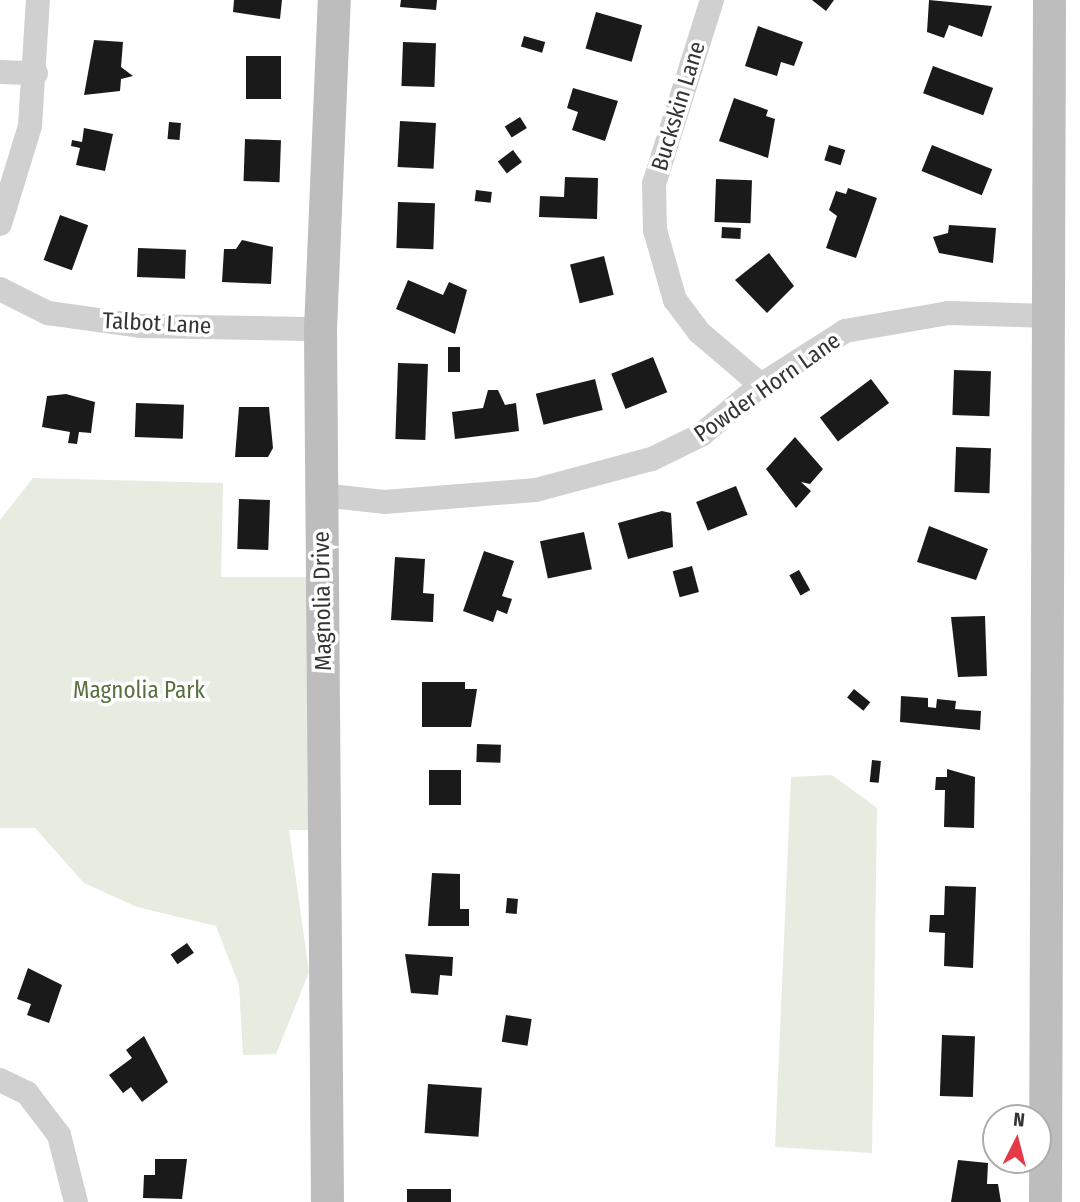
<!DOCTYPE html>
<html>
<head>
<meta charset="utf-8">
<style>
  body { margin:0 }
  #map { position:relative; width:1080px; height:1202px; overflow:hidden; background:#fff; font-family:"Fira Sans Condensed",sans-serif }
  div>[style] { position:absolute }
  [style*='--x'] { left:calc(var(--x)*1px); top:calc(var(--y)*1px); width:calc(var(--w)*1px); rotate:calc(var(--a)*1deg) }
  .green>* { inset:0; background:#e6ecdf }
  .building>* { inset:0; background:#1a1a1a; transform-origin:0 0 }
  .street>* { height:24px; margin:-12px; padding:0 12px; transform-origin:12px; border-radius:12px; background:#d0d0d0 }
  .secondary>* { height:33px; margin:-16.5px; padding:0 16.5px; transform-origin:16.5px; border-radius:16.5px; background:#bdbdbd }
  span { translate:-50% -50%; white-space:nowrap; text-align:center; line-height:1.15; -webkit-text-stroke:7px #fff; paint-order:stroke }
  .street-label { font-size:23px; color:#333 }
  .park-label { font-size:23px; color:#56703f }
  .north { position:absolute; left:982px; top:1104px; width:70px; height:70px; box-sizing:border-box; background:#fff; border:2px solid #adadad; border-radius:50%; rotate:6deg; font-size:19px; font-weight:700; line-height:28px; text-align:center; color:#333 }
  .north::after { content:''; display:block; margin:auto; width:24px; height:32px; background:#e63946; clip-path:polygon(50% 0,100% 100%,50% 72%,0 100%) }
</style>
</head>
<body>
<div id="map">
  <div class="green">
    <i style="clip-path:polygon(33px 478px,223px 483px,221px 577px,313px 577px,315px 830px,289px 830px,309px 972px,276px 1054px,243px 1055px,239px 985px,216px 926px,137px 907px,84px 883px,35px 828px,0 828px,0 520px)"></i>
    <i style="clip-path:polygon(832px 775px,877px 808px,872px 1153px,775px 1147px,791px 777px)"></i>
  </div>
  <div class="building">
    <i style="clip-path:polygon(234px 0,282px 0,280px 19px,233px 12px)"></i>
    <i style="clip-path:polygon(401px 0,437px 0,436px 10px,400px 7px)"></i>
    <i style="clip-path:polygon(812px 0,834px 0,826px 11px)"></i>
    <i style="clip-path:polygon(929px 0,992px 6px,982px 37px,949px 25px,944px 38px,927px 32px)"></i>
    <i style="left:596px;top:12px;width:48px;height:38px;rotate:16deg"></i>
    <i style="clip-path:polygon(758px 26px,803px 42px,794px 66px,781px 62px,777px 76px,745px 66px)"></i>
    <i style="left:524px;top:36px;width:22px;height:11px;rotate:16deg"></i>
    <i style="clip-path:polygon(94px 40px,123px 42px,121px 67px,133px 76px,121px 79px,120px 91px,84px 95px)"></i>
    <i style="left:403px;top:42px;width:33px;height:44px;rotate:2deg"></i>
    <i style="left:246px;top:56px;width:35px;height:43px"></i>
    <i style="left:933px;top:66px;width:64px;height:29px;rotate:20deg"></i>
    <i style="clip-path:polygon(573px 88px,618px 101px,605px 141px,572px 130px,578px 112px,567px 108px)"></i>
    <i style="clip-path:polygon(734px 98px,768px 110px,766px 116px,775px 119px,768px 158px,719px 141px)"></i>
    <i style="left:520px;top:117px;width:13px;height:18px;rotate:58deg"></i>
    <i style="left:400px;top:121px;width:36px;height:46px;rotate:3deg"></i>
    <i style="left:169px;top:122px;width:12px;height:17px;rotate:5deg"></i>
    <i style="clip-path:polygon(84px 128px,113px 134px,105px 171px,76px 165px,80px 148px,71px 146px,72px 140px,82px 142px)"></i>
    <i style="left:245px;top:139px;width:36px;height:42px;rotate:2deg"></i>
    <i style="left:829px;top:145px;width:17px;height:16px;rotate:17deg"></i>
    <i style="left:932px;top:145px;width:65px;height:28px;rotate:22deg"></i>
    <i style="left:513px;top:150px;width:15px;height:19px;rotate:53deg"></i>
    <i style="clip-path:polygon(565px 177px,598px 178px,597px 219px,539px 217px,540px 196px,564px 197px)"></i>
    <i style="left:716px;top:179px;width:36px;height:43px;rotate:2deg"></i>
    <i style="clip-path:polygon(848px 188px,877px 198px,856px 258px,826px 248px,837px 216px,829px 210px,836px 191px,846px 194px)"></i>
    <i style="left:476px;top:190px;width:16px;height:11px;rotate:7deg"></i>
    <i style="left:398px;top:202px;width:37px;height:46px;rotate:2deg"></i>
    <i style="left:60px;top:215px;width:30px;height:48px;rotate:20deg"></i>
    <i style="clip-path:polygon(949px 225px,996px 228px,993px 263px,939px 253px,933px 237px,948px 233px)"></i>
    <i style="left:722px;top:227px;width:19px;height:11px;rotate:3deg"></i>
    <i style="clip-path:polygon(242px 240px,273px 247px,271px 284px,222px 282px,224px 249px,236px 249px)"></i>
    <i style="left:138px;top:248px;width:48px;height:29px;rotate:2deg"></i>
    <i style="clip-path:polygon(769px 253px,794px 286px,767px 313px,735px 280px)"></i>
    <i style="left:604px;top:256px;width:40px;height:35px;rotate:76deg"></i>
    <i style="clip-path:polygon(408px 280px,443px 295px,449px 282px,467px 290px,455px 334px,396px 309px)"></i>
    <i style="left:448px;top:347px;width:12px;height:25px"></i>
    <i style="left:653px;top:357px;width:38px;height:45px;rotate:68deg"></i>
    <i style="left:398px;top:363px;width:30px;height:76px;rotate:2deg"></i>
    <i style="left:954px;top:370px;width:37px;height:45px;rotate:2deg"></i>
    <i style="left:595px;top:379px;width:32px;height:61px;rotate:76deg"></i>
    <i style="left:871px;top:379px;width:30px;height:64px;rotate:53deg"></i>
    <i style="clip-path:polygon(488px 390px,498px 390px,505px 405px,516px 403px,519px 431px,455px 439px,452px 412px,483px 408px)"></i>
    <i style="clip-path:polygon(66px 394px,95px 402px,91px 433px,79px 432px,77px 444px,68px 443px,70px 432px,42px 427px,47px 396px)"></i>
    <i style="left:136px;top:403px;width:48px;height:34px;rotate:2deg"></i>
    <i style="clip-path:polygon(239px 407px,269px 407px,273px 448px,268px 457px,235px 457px)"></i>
    <i style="clip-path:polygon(795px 437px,823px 469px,810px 484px,801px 482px,811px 491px,796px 508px,766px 469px)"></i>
    <i style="left:956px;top:447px;width:35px;height:45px;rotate:2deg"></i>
    <i style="left:736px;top:486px;width:31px;height:43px;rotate:68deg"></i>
    <i style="left:239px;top:499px;width:31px;height:50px;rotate:2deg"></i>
    <i style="clip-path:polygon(662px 511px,671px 513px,673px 547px,628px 559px,618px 523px)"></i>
    <i style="clip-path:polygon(929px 526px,988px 549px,976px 580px,917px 562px)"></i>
    <i style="left:584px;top:532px;width:38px;height:45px;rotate:78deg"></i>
    <i style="clip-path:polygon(484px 551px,514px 561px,502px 596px,512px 599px,507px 614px,497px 610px,493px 622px,463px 611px)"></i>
    <i style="clip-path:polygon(395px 557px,425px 559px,423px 593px,434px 594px,433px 622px,391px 620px)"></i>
    <i style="left:692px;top:566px;width:27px;height:20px;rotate:75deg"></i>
    <i style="left:799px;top:570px;width:23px;height:11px;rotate:61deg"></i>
    <i style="clip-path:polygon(985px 616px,987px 676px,958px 677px,951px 617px)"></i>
    <i style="clip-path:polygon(422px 682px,465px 682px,465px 689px,477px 689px,471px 727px,422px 727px)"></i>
    <i style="left:854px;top:689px;width:21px;height:11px;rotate:39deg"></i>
    <i style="clip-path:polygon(901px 696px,928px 698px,928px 707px,936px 708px,937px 699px,956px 701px,955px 709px,981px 711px,980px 730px,900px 722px)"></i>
    <i style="left:477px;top:744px;width:24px;height:18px;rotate:2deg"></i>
    <i style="left:872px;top:760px;width:9px;height:22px;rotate:6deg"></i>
    <i style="clip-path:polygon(947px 769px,975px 777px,974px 828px,944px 827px,945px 790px,935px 790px,936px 777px,947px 777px)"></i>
    <i style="left:429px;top:770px;width:32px;height:35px"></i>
    <i style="clip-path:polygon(432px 873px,460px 874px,460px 909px,469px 909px,469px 926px,428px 926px)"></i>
    <i style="clip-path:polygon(945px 886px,976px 887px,973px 968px,944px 966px,945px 933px,929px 932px,930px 915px,944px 915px)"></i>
    <i style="left:507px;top:898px;width:11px;height:15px;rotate:5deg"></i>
    <i style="left:187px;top:943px;width:12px;height:20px;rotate:55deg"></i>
    <i style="clip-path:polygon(405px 954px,453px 957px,452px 976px,440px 975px,438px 995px,411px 993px)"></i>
    <i style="clip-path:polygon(28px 968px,62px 985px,49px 1023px,27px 1015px,31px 1004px,17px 999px)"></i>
    <i style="left:506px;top:1015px;width:26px;height:27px;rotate:9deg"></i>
    <i style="left:942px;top:1035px;width:33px;height:61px;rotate:2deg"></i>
    <i style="clip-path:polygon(144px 1036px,168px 1082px,142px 1102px,131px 1087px,123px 1093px,109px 1075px,132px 1058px,126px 1050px)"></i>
    <i style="left:428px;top:1084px;width:54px;height:49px;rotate:4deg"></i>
    <i style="clip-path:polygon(155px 1159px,187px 1159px,182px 1199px,143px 1198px,144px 1175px,155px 1175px)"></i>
    <i style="clip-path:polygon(958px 1160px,988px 1163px,987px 1184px,998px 1184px,1001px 1202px,951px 1202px)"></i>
    <i style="left:451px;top:1189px;width:13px;height:44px;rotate:90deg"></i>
  </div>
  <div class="street">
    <i style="--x:712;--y:0;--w:193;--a:107.5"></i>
    <i style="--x:654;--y:184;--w:46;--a:88.8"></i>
    <i style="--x:655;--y:230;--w:73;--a:74.1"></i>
    <i style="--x:675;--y:300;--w:40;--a:53"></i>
    <i style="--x:699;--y:332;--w:82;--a:40.5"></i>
    <i style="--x:0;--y:72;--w:36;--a:2"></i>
    <i style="--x:0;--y:224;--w:102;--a:-73"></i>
    <i style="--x:30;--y:126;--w:126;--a:-86.4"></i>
    <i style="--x:0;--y:289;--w:54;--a:26.6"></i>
    <i style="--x:48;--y:313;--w:93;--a:8"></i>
    <i style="--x:140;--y:326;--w:180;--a:1"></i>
    <i style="--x:321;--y:495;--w:63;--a:6.3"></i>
    <i style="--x:384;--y:502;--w:152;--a:-4.5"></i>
    <i style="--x:536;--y:490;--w:120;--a:-15"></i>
    <i style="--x:652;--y:459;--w:55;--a:-26.1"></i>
    <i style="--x:701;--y:435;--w:78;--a:-39.8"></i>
    <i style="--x:761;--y:385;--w:100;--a:-32.7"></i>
    <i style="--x:845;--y:331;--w:105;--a:-9.9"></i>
    <i style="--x:948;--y:313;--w:103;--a:1.7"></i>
    <i style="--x:0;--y:1080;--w:30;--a:26"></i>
    <i style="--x:27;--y:1093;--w:53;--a:52.7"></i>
    <i style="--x:59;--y:1135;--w:69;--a:75.8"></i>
  </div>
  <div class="secondary">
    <i style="--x:327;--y:1202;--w:873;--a:-90.46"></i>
    <i style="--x:320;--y:329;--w:329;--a:-87.6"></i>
    <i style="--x:1045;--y:1202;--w:1202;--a:-89.81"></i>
  </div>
  <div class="street-label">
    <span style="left:678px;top:106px;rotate:-73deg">Buckskin Lane</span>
    <span style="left:157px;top:323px;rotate:3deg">Talbot Lane</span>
    <span style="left:767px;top:387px;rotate:-35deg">Powder Horn Lane</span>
    <span style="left:322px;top:601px;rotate:-91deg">Magnolia Drive</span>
  </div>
  <div class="park-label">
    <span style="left:139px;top:690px">Magnolia Park</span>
  </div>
  <div class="north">N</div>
</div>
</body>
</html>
